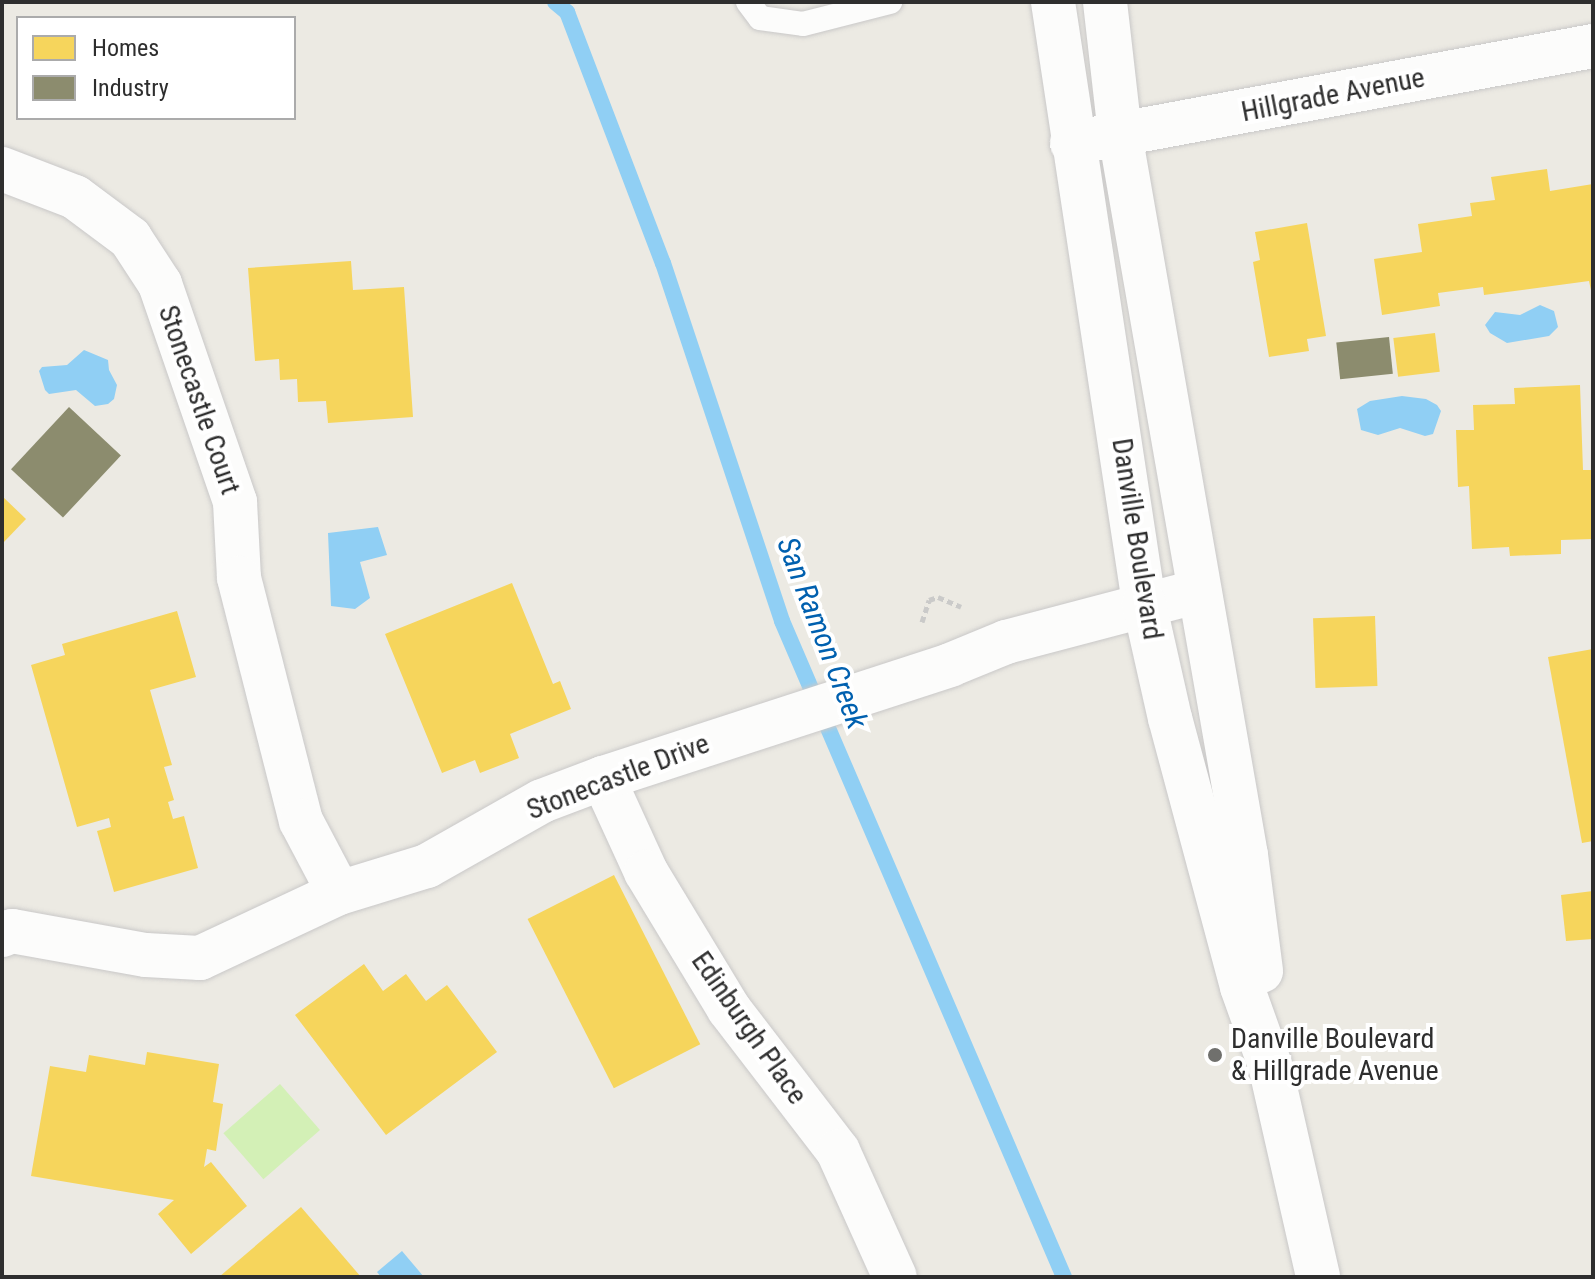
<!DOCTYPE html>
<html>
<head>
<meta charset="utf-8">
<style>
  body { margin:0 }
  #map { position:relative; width:1595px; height:1279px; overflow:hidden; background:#eceae3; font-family:"Roboto Condensed",sans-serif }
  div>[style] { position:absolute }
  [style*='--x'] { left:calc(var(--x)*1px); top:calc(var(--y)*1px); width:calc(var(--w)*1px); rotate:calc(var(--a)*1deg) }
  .pitch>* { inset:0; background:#d3f0b6; transform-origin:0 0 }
  .water>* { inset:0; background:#90cff4 }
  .homes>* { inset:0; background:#f6d55c; transform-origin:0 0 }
  .industry>* { inset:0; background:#8c8c6e; transform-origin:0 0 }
  .stream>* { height:16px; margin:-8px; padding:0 8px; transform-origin:8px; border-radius:8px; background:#90cff4 }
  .path>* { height:5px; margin-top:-2.5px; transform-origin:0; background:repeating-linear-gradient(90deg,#cacac9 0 6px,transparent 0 10px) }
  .roads { filter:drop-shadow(0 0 2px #c9c8c8) drop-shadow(0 0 2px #c9c8c8) }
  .service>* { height:24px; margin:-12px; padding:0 12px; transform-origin:12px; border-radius:12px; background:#fcfcfb }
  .minor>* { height:44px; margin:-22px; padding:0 22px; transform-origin:22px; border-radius:22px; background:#fcfcfb }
  .tertiary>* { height:44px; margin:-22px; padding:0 22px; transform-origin:22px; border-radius:22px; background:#fcfcfb }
  .secondary>* { height:44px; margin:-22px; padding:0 22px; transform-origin:22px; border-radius:22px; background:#fcfcfb }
  .dots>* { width:22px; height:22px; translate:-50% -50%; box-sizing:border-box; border:4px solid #fff; border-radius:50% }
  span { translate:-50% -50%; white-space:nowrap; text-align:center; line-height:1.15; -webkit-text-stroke:8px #fff; paint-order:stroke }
  .street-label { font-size:28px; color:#2e2e2e }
  .poi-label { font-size:28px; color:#2e2e2e }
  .left { translate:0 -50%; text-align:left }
  .water-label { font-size:30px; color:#0060af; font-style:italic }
  .frame { position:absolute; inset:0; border:4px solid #2e2e2e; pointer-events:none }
  .legend { position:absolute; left:16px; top:16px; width:280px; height:104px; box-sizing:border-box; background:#fff; border:2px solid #ababab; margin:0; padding:10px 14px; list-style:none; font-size:24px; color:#2e2e2e }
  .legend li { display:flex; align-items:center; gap:16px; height:40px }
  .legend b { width:40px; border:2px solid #ababab }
</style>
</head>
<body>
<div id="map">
  <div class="pitch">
    <i style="left:280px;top:1084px;width:61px;height:75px;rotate:49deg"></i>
  </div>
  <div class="water">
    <i style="clip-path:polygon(1540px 305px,1554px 311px,1558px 327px,1549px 336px,1507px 343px,1490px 333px,1485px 325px,1495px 312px,1520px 315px)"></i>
    <i style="clip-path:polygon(84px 350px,108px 360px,109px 370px,117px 385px,114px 399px,108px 404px,95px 406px,76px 390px,49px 394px,45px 390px,39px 371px,42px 367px,67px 365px)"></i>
    <i style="clip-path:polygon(1402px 396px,1426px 399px,1437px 405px,1441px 411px,1433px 434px,1425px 436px,1400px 428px,1378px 435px,1361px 430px,1357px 409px,1370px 401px)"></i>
    <i style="clip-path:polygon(378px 527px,387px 555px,360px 562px,370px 598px,355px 609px,331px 606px,328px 533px)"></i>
    <i style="clip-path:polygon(402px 1251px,424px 1277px,381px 1277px,377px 1272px)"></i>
  </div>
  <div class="homes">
    <i style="clip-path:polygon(1547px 169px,1550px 191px,1593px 184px,1593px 300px,1589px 281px,1484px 295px,1483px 287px,1438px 293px,1440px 306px,1382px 315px,1374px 259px,1422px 252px,1418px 224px,1472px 216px,1470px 203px,1495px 200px,1491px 177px)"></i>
    <i style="clip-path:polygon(1307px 223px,1326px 336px,1307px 339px,1309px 351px,1269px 357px,1253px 262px,1260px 260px,1255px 232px)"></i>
    <i style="clip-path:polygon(351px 261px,353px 290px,404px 287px,413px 417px,328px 423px,326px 401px,298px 402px,297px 379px,280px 380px,279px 359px,255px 361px,248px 268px)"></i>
    <i style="left:1435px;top:333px;width:39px;height:42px;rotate:83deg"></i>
    <i style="clip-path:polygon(1580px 385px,1583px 470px,1593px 470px,1593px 539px,1561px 540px,1561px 554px,1510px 556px,1509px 547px,1472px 549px,1469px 486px,1458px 487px,1456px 430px,1474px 430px,1473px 405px,1515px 404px,1514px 388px)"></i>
    <i style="clip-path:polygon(2px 496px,26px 519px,2px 544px)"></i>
    <i style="clip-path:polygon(512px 583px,553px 684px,560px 681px,571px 709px,510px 734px,519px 758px,480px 773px,475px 760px,442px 773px,385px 634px)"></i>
    <i style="clip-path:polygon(177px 611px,196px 677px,150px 690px,172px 765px,164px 767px,174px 800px,168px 802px,173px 819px,184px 816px,198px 868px,114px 892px,97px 831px,111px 827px,109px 818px,77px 827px,31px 665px,65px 655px,62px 644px)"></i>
    <i style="left:1375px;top:616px;width:70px;height:62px;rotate:88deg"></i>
    <i style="clip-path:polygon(1593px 649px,1593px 841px,1582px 843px,1548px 657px)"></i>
    <i style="left:614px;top:875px;width:190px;height:97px;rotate:63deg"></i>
    <i style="clip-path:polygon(1593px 891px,1593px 939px,1566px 941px,1561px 895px)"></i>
    <i style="clip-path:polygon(364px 964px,383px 991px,406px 974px,426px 1001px,447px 985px,497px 1052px,386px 1135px,295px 1015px)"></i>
    <i style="clip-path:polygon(147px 1052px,219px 1064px,213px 1102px,223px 1104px,216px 1151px,207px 1149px,204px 1167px,211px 1162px,247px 1206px,191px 1254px,158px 1214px,174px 1200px,31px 1176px,50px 1066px,86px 1072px,89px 1055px,145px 1065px)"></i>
    <i style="clip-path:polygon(301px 1207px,361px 1277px,219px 1277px)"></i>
  </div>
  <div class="industry">
    <i style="left:1389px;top:337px;width:37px;height:53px;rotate:84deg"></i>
    <i style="left:69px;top:407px;width:71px;height:85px;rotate:43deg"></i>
  </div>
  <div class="stream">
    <i style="--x:555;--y:2;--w:16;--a:40"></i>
    <i style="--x:567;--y:12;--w:269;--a:69.1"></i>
    <i style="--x:663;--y:263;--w:377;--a:71.6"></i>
    <i style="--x:782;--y:621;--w:714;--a:66.74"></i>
  </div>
  <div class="path">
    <i style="--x:922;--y:622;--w:23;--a:-72"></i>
    <i style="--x:929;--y:600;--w:9;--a:-18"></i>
    <i style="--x:938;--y:597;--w:25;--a:23"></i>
  </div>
  <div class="roads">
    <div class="service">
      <i style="--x:748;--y:2;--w:20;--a:53"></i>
      <i style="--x:760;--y:18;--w:43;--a:7.9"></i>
      <i style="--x:803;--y:24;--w:90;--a:-14.2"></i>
    </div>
    <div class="minor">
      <i style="--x:2;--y:169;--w:78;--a:21"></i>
      <i style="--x:75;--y:197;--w:69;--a:36.7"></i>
      <i style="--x:130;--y:238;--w:55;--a:56.9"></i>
      <i style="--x:160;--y:284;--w:231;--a:71"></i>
      <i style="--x:235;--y:502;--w:76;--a:87"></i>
      <i style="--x:239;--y:578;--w:251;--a:75.7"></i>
      <i style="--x:301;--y:821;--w:81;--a:62.2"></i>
      <i style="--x:603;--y:778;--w:103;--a:65.4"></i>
      <i style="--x:646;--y:872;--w:160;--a:58.8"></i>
      <i style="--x:729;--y:1009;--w:179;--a:52.5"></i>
      <i style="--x:838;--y:1151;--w:138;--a:65.7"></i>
      <i style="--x:2;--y:935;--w:11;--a:-22"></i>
      <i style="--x:12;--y:931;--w:136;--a:10.2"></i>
      <i style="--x:146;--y:955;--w:54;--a:3.2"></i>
      <i style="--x:200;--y:958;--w:153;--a:-25.1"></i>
      <i style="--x:339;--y:893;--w:92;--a:-17.1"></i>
      <i style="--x:427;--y:866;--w:132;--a:-29.5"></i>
      <i style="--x:542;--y:801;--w:65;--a:-20.7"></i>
      <i style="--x:603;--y:778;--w:365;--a:-18"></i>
      <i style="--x:950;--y:665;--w:61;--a:-22.3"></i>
      <i style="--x:1006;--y:642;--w:200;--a:-14.8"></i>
    </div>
    <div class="tertiary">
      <i style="--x:1072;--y:143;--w:530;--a:-10.55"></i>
    </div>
    <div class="secondary">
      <i style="--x:1053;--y:2;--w:608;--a:81.39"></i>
      <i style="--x:1144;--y:603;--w:118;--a:77.3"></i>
      <i style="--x:1170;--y:718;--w:278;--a:75"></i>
      <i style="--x:1242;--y:987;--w:83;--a:70.3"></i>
      <i style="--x:1270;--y:1065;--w:217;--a:77.2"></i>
      <i style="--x:1105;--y:2;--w:133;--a:83.5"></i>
      <i style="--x:1120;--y:134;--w:732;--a:80.09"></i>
      <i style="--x:1246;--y:855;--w:117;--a:82.6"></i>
    </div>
  </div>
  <div class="dots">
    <i style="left:1215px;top:1055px;background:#70706d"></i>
  </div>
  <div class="street-label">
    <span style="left:1333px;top:95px;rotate:-11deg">Hillgrade Avenue</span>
    <span style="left:199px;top:400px;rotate:71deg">Stonecastle Court</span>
    <span style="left:1137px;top:539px;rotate:81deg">Danville Boulevard</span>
    <span style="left:618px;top:777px;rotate:-21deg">Stonecastle Drive</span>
    <span style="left:749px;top:1028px;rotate:55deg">Edinburgh Place</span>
  </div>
  <div class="poi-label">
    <span class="left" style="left:1231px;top:1055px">Danville Boulevard<br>&amp; Hillgrade Avenue</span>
  </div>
  <div class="water-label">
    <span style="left:822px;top:633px;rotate:69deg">San Ramon Creek</span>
  </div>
  <div class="frame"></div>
  <ul class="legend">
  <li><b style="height:22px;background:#f6d55c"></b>Homes</li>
  <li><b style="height:22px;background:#8c8c6e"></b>Industry</li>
  </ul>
</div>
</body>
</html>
